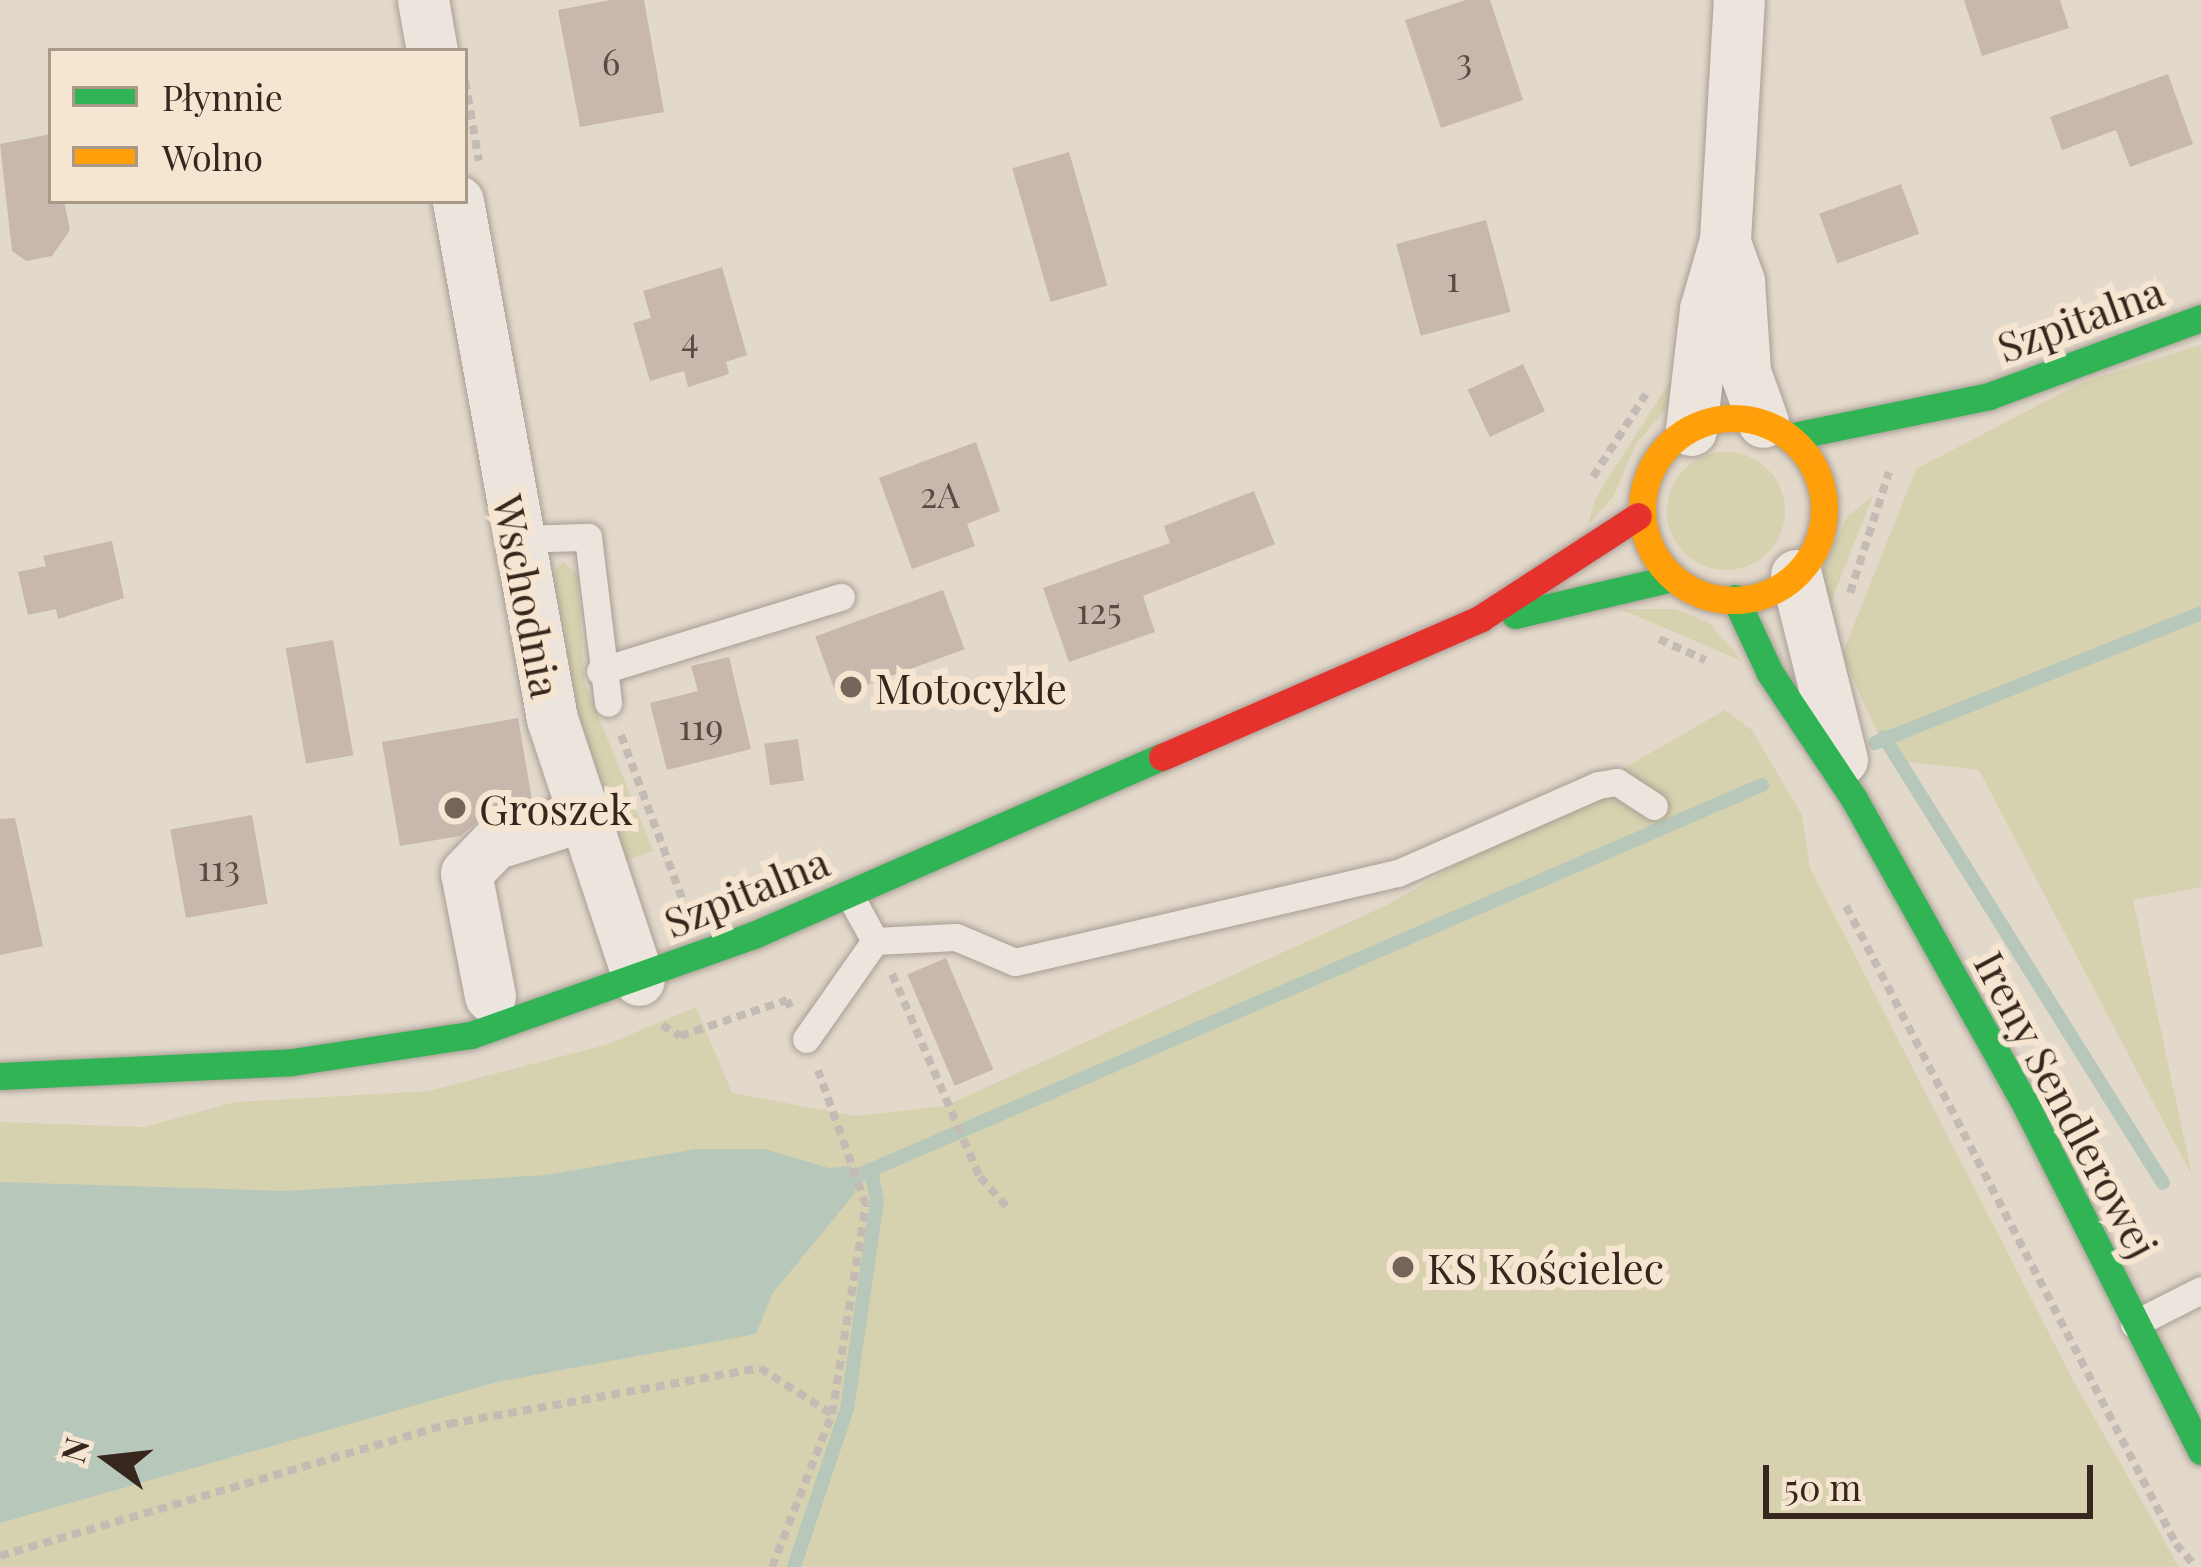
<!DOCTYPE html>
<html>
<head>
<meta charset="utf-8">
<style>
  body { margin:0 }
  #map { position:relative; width:2201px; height:1567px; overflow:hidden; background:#e3d9cb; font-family:"Playfair Display",serif }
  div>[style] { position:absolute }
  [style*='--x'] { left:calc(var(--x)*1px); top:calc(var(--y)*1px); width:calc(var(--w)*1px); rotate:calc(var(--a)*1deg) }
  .green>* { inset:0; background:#d6d1ae }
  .round { border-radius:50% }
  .water>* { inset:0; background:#b7c8bb }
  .stream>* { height:14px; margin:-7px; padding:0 7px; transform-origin:7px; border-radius:7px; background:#b7c8bb }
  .building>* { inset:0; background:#c7b7ac; transform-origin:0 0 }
  .path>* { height:8px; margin-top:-4px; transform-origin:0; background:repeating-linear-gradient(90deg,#c3bbb4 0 9px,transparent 0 15px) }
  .roads { filter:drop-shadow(0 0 3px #a89e95) drop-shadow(0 0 3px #a89e95) }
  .lane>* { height:27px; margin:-13.5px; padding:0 13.5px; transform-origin:13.5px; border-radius:13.5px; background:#ebe5dd }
  .street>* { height:51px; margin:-25.5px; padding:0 25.5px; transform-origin:25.5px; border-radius:25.5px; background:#ebe5dd }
  .fast>* { height:27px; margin:-13.5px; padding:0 13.5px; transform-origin:13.5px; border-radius:13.5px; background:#30b455 }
  .slow>* { height:27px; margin:-13.5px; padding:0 13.5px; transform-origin:13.5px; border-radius:13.5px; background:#ff9f0a }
  .slow>.ring { margin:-13.5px; padding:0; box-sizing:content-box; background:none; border:27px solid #ff9f0a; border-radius:50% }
  .jam>* { height:27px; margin:-13.5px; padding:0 13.5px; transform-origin:13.5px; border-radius:13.5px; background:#e5322d }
  .dots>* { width:33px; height:33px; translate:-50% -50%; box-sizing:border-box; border:6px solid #f5e5d1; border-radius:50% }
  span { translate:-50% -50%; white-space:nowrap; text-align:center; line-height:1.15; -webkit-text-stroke:12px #f5e5d1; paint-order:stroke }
  .number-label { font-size:36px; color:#5a4a41 }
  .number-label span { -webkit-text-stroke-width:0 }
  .street-label { font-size:42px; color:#36261d }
  .poi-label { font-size:42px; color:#36261d }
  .left { translate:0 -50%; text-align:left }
  .legend { position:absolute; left:48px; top:48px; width:420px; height:156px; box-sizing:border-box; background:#f5e5d1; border:3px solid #a99989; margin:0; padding:15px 21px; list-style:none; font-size:36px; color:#36261d }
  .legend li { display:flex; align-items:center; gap:24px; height:60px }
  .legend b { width:60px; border:3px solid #a99989 }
  .north { position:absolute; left:48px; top:1399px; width:120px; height:120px; -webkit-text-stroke:9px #f5e5d1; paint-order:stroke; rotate:285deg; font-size:33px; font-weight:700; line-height:48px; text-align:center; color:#36261d }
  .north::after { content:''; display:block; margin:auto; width:42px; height:54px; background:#36261d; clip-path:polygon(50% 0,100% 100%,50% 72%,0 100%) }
  .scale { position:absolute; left:1763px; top:1465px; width:330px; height:54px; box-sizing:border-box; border:6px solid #36261d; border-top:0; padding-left:15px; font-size:36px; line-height:42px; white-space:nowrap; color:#36261d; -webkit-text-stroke:9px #f5e5d1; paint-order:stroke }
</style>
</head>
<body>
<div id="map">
  <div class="green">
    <i style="clip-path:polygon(2201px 345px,2201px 887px,2133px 900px,2192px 1176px,1979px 770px,1890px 760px,1842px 655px,1916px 469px,2083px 382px)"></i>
    <i style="clip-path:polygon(1676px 372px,1673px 401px,1636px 444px,1613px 497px,1588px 525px,1595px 499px)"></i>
    <i class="round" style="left:1667px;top:452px;width:118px;height:118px"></i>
    <i style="clip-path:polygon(1873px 496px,1821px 627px,1817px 581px,1847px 517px)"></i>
    <i style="clip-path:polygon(563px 562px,578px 575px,584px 681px,653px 851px,621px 862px,561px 677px,544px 582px)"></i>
    <i style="clip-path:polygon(1620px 609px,1675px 609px,1709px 623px,1742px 661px)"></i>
    <i style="clip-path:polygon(1725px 710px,1752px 730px,1802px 815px,1810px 868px,2073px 1380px,2179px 1567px,0 1567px,0 1122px,144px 1127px,235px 1102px,429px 1091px,605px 1045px,696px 1007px,732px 1093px,855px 1116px,945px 1106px,1387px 905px)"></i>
  </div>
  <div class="water">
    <i style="clip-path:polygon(696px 1149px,765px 1149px,829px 1168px,851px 1166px,857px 1176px,855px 1193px,772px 1294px,756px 1334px,497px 1382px,0 1523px,0 1182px,285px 1191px,546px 1175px)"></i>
  </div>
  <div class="stream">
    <i style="--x:1884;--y:737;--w:526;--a:57.97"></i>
    <i style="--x:1875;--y:743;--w:351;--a:-21.7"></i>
    <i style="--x:857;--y:1176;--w:986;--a:-23.37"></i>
    <i style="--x:794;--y:1567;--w:167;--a:-71.5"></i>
    <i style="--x:847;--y:1409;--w:210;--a:-81.8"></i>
    <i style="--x:877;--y:1201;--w:32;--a:-101"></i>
  </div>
  <div class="building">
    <i style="clip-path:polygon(610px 0,644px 0,664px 112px,580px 127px,558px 10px)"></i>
    <i style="clip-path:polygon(1466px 0,1490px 0,1523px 100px,1441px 128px,1405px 20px)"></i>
    <i style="clip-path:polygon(1964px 0,2060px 0,2069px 28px,1982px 56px)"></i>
    <i style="clip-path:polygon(2168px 74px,2193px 144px,2130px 167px,2116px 130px,2062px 150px,2050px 117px)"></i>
    <i style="clip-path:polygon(51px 134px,51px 201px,64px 201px,70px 230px,52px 256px,26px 261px,12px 251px,0 144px)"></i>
    <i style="left:1069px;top:152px;width:139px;height:59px;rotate:74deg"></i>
    <i style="left:1901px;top:184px;width:53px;height:87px;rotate:70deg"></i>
    <i style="left:1486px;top:220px;width:95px;height:93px;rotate:75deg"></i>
    <i style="clip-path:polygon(722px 267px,747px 355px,726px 362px,729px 374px,688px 387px,684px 371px,650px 381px,633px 323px,651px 318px,643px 291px)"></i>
    <i style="left:1523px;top:364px;width:52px;height:61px;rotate:65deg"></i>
    <i style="clip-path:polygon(976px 442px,1000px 511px,967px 524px,975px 546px,912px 569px,879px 478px)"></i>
    <i style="clip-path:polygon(1254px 491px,1275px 544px,1143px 596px,1155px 632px,1069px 662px,1043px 588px,1170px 543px,1164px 526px)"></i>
    <i style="clip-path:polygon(112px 541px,124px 598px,58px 619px,56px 609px,28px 615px,18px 572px,46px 566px,43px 556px)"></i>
    <i style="left:943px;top:590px;width:63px;height:136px;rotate:70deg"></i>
    <i style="left:333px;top:640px;width:117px;height:48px;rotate:80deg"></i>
    <i style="clip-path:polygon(729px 657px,751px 749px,667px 770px,650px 703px,698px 691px,691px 666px)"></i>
    <i style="clip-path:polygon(518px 718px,532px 800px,484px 816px,460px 836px,400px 846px,382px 742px)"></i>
    <i style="left:798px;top:739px;width:42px;height:34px;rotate:82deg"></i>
    <i style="left:252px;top:815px;width:90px;height:83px;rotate:80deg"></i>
    <i style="clip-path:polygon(15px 818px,43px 946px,0 955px,0 819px)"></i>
    <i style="left:946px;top:958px;width:121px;height:42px;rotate:67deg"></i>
  </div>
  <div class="path">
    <i style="--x:465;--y:81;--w:81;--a:80.1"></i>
    <i style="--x:1593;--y:477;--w:98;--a:-57.4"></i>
    <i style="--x:1850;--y:593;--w:127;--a:-72.1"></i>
    <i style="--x:1659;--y:639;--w:51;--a:24.5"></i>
    <i style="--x:621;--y:735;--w:183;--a:69.5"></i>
    <i style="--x:1846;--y:906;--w:718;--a:62.65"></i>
    <i style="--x:2176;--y:1544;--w:30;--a:49"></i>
    <i style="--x:892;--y:974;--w:221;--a:66.6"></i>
    <i style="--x:980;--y:1177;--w:42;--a:47.9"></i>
    <i style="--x:662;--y:1025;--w:21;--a:31"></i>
    <i style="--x:680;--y:1036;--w:113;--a:-18.6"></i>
    <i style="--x:787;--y:1000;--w:8;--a:67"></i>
    <i style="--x:0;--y:1556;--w:468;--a:-16.4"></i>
    <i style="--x:449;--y:1424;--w:316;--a:-10.2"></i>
    <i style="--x:760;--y:1368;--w:85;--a:32.6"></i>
    <i style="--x:772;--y:1567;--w:164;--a:-68.6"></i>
    <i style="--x:832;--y:1414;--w:212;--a:-80.8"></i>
    <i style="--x:866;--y:1205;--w:143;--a:-109.6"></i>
  </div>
  <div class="roads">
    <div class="lane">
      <i style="--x:516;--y:539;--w:72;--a:-1.6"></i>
      <i style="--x:588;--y:537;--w:167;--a:83.1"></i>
      <i style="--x:600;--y:671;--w:252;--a:-17.1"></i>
      <i style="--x:849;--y:894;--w:54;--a:61"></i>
      <i style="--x:875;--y:941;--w:81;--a:-2.8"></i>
      <i style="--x:956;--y:937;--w:64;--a:23"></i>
      <i style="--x:1015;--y:962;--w:393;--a:-13.1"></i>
      <i style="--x:1398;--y:873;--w:219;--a:-23.7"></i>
      <i style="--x:1598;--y:785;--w:19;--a:-9"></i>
      <i style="--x:1617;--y:782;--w:44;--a:33"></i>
      <i style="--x:806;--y:1039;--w:120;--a:-54.9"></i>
      <i style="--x:2134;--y:1324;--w:75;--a:-26.9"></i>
    </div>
    <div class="street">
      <i style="--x:423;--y:0;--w:52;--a:80"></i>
      <i style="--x:458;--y:201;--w:526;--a:79.71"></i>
      <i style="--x:552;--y:719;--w:275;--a:71.6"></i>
      <i style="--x:1727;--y:248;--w:35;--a:70"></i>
      <i style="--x:1739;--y:281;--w:91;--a:86.2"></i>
      <i style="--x:1745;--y:372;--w:53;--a:70.2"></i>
      <i style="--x:1691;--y:430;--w:122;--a:-83.4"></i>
      <i style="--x:1705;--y:309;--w:72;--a:-73.8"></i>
      <i style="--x:1725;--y:240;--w:240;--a:-86.7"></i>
      <i style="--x:1796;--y:575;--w:190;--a:76"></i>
      <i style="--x:490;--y:996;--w:125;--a:-101"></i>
      <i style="--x:466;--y:873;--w:40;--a:-46"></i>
      <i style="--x:494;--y:844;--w:93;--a:-17.5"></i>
    </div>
    <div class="fast">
      <i style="--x:1788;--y:437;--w:205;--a:-11.5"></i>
      <i style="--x:1989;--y:396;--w:226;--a:-20.2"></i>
      <i style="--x:1735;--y:598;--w:83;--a:65"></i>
      <i style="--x:1770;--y:673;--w:151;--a:56.3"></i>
      <i style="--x:1854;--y:799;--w:343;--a:60.7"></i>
      <i style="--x:2022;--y:1098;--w:396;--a:63.1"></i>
      <i style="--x:1515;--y:615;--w:162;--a:-13.2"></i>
      <i style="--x:0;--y:1076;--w:292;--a:-2.7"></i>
      <i style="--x:292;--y:1062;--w:181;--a:-8.6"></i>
      <i style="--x:471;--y:1035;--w:302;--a:-19.5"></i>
      <i style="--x:756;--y:934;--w:443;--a:-23.6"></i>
    </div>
    <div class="slow">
      <i class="ring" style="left:1642px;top:418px;width:155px;height:155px"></i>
    </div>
    <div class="jam">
      <i style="--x:1162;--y:757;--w:348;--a:-23.5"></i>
      <i style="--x:1481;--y:618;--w:187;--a:-33"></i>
    </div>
  </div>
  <div class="dots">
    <i style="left:851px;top:687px;background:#73655a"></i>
    <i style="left:455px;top:808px;background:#73655a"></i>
    <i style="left:1403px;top:1267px;background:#73655a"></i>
  </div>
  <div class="number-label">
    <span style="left:1464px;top:60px">3</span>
    <span style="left:611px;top:61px">6</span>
    <span style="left:1453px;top:278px">1</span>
    <span style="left:690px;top:339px">4</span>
    <span style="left:940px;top:494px">2A</span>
    <span style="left:1099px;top:610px">125</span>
    <span style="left:701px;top:726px">119</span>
    <span style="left:219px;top:867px">113</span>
  </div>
  <div class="street-label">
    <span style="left:2080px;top:318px;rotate:-20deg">Szpitalna</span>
    <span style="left:528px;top:596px;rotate:79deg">Wschodnia</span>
    <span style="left:746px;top:891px;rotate:-22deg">Szpitalna</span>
    <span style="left:2067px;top:1104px;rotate:62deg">Ireny Sendlerowej</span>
  </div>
  <div class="poi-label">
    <span class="left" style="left:875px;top:687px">Motocykle</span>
    <span class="left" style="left:479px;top:808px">Groszek</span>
    <span class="left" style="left:1427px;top:1267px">KS Kościelec</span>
  </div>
  <ul class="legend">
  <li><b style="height:15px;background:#30b455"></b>Płynnie</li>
  <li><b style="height:15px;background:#ff9f0a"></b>Wolno</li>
  </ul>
  <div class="north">N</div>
  <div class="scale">50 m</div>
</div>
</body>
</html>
